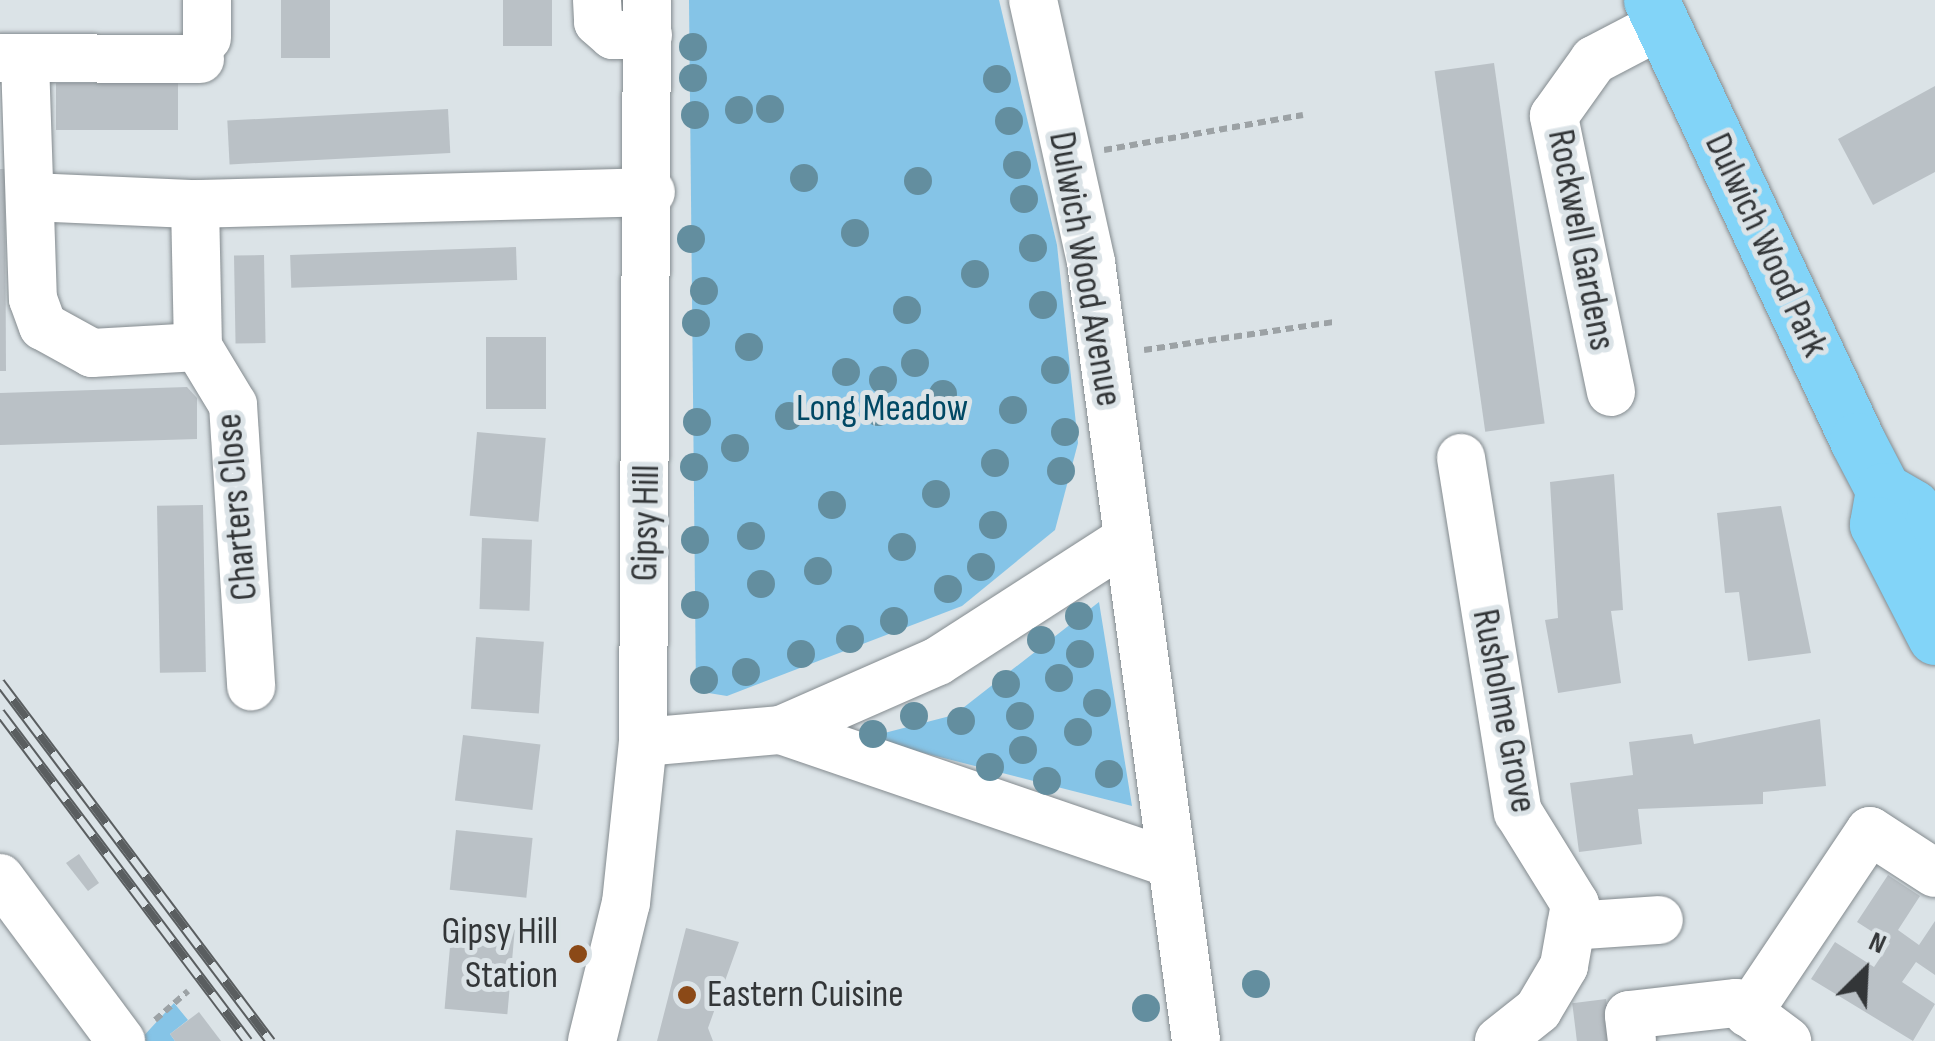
<!DOCTYPE html>
<html>
<head>
<meta charset="utf-8">
<style>
  body { margin:0 }
  #map { position:relative; width:1935px; height:1041px; overflow:hidden; background:#dbe3e7; font-family:"Sofia Sans Condensed",sans-serif }
  div>[style] { position:absolute }
  [style*='--x'] { left:calc(var(--x)*1px); top:calc(var(--y)*1px); width:calc(var(--w)*1px); rotate:calc(var(--a)*1deg) }
  .green>* { inset:0; background:#85c4e7 }
  .building>* { inset:0; background:#bac1c6; transform-origin:0 0 }
  .path>* { height:6px; margin-top:-3px; transform-origin:0; background:repeating-linear-gradient(90deg,#9ca2a5 0 8px,transparent 0 13px) }
  .roads { filter:drop-shadow(0 0 2px #848b8f) drop-shadow(0 0 2px #848b8f) }
  .minor>* { height:48px; margin:-24px; padding:0 24px; transform-origin:24px; border-radius:24px; background:#fff }
  .major>* { height:55px; margin:-27.5px; padding:0 27.5px; transform-origin:27.5px; border-radius:27.5px; background:#82d4f8 }
  .rail>* { height:11px; margin-top:-5.5px; transform-origin:0; background:repeating-linear-gradient(90deg,#dbe3e7 0 22px,#5a5e60 0 44px); box-sizing:border-box; border-block:2px solid #5a5e60 }
  .trees>* { width:28px; height:28px; margin:-14px; border-radius:50%; background:#638e9f }
  .dots>* { width:28px; height:28px; translate:-50% -50%; box-sizing:border-box; border:5px solid #dbe3e7; border-radius:50% }
  span { translate:-50% -50%; white-space:nowrap; text-align:center; line-height:1.15; -webkit-text-stroke:10px #dbe3e7; paint-order:stroke }
  .street-label { font-size:38px; color:#333638 }
  .park-label { font-size:38px; color:#004864 }
  .poi-label { font-size:38px; color:#333638 }
  .right { translate:-100% -50%; text-align:right }
  .left { translate:0 -50%; text-align:left }
  .north { position:absolute; left:1815px; top:921px; width:100px; height:100px; -webkit-text-stroke:8px #dbe3e7; paint-order:stroke; rotate:24deg; font-size:28px; font-weight:700; line-height:40px; text-align:center; color:#333638 }
  .north::after { content:''; display:block; margin:auto; width:35px; height:45px; background:#333638; clip-path:polygon(50% 0,100% 100%,50% 72%,0 100%) }
</style>
</head>
<body>
<div id="map">
  <div class="green">
    <i style="clip-path:polygon(689px 0,999px 0,1057px 245px,1078px 443px,1055px 530px,962px 606px,727px 696px,696px 691px)"></i>
    <i style="clip-path:polygon(1099px 602px,1132px 806px,865px 738px,954px 715px)"></i>
    <i style="clip-path:polygon(174px 1003px,188px 1020px,170px 1034px,175px 1041px,139px 1041px)"></i>
  </div>
  <div class="building">
    <i style="left:281px;top:0;width:49px;height:58px"></i>
    <i style="left:503px;top:0;width:49px;height:46px"></i>
    <i style="left:1494px;top:63px;width:364px;height:60px;rotate:82deg"></i>
    <i style="left:56px;top:83px;width:122px;height:47px"></i>
    <i style="clip-path:polygon(1935px 86px,1935px 172px,1873px 205px,1838px 139px)"></i>
    <i style="left:448px;top:109px;width:44px;height:221px;rotate:87deg"></i>
    <i style="clip-path:polygon(0 169px,5px 169px,6px 371px,0 371px)"></i>
    <i style="left:516px;top:247px;width:33px;height:226px;rotate:88deg"></i>
    <i style="left:264px;top:255px;width:88px;height:30px;rotate:89deg"></i>
    <i style="left:486px;top:337px;width:60px;height:72px"></i>
    <i style="clip-path:polygon(187px 387px,197px 398px,197px 439px,0 445px,0 393px)"></i>
    <i style="left:477px;top:432px;width:69px;height:84px;rotate:5deg"></i>
    <i style="clip-path:polygon(1614px 474px,1623px 610px,1611px 611px,1621px 683px,1558px 693px,1545px 620px,1558px 618px,1550px 482px)"></i>
    <i style="left:203px;top:505px;width:167px;height:46px;rotate:89deg"></i>
    <i style="clip-path:polygon(1781px 506px,1811px 653px,1748px 661px,1739px 592px,1725px 593px,1717px 513px)"></i>
    <i style="left:482px;top:538px;width:50px;height:71px;rotate:2deg"></i>
    <i style="left:476px;top:637px;width:68px;height:72px;rotate:4deg"></i>
    <i style="clip-path:polygon(1820px 719px,1826px 786px,1763px 792px,1763px 804px,1638px 809px,1642px 844px,1579px 852px,1570px 783px,1633px 775px,1629px 742px,1692px 734px,1694px 744px)"></i>
    <i style="left:463px;top:735px;width:78px;height:66px;rotate:7deg"></i>
    <i style="left:456px;top:830px;width:77px;height:60px;rotate:6deg"></i>
    <i style="clip-path:polygon(79px 854px,99px 883px,88px 891px,66px 863px)"></i>
    <i style="clip-path:polygon(1888px 875px,1920px 896px,1898px 930px,1919px 945px,1935px 921px,1935px 975px,1916px 962px,1902px 982px,1935px 1004px,1913px 1041px,1811px 979px,1835px 942px,1874px 967px,1890px 943px,1857px 922px)"></i>
    <i style="left:452px;top:924px;width:63px;height:85px;rotate:5deg"></i>
    <i style="clip-path:polygon(686px 928px,739px 942px,708px 1028px,713px 1041px,657px 1041px)"></i>
    <i style="left:1606px;top:999px;width:42px;height:34px;rotate:83deg"></i>
    <i style="clip-path:polygon(199px 1012px,221px 1041px,175px 1041px,170px 1034px)"></i>
  </div>
  <div class="path">
    <i style="--x:1104;--y:150;--w:202;--a:-10"></i>
    <i style="--x:1144;--y:350;--w:191;--a:-8.4"></i>
    <i style="--x:155;--y:1020;--w:44;--a:-41.3"></i>
  </div>
  <div class="roads">
    <div class="minor">
      <i style="--x:207;--y:0;--w:38;--a:90"></i>
      <i style="--x:597;--y:0;--w:22;--a:87"></i>
      <i style="--x:598;--y:22;--w:20;--a:41"></i>
      <i style="--x:613;--y:35;--w:35;--a:0"></i>
      <i style="--x:1033;--y:0;--w:268;--a:77.5"></i>
      <i style="--x:1091;--y:262;--w:786;--a:82.32"></i>
      <i style="--x:0;--y:58;--w:200;--a:0.3"></i>
      <i style="--x:25;--y:61;--w:238;--a:88.1"></i>
      <i style="--x:33;--y:299;--w:29;--a:70"></i>
      <i style="--x:43;--y:326;--w:56;--a:28.9"></i>
      <i style="--x:92;--y:353;--w:106;--a:-3.2"></i>
      <i style="--x:198;--y:347;--w:68;--a:58.9"></i>
      <i style="--x:233;--y:405;--w:282;--a:86.3"></i>
      <i style="--x:32;--y:197;--w:163;--a:2.5"></i>
      <i style="--x:195;--y:204;--w:143;--a:88.8"></i>
      <i style="--x:195;--y:204;--w:456;--a:-1.5"></i>
      <i style="--x:1611;--y:392;--w:282;--a:-101.7"></i>
      <i style="--x:1554;--y:116;--w:69;--a:-54.5"></i>
      <i style="--x:1594;--y:60;--w:78;--a:-27.6"></i>
      <i style="--x:1461;--y:458;--w:359;--a:80.9"></i>
      <i style="--x:1518;--y:812;--w:108;--a:58.2"></i>
      <i style="--x:1575;--y:904;--w:63;--a:100.1"></i>
      <i style="--x:1564;--y:966;--w:51;--a:120.6"></i>
      <i style="--x:1538;--y:1010;--w:50;--a:141.5"></i>
      <i style="--x:781;--y:730;--w:410;--a:18.9"></i>
      <i style="--x:643;--y:742;--w:139;--a:-5"></i>
      <i style="--x:781;--y:730;--w:171;--a:-23.7"></i>
      <i style="--x:938;--y:661;--w:225;--a:-32.8"></i>
      <i style="--x:0;--y:878;--w:203;--a:53.4"></i>
      <i style="--x:1571;--y:926;--w:88;--a:-3.9"></i>
      <i style="--x:1748;--y:1013;--w:219;--a:-56.2"></i>
      <i style="--x:1870;--y:831;--w:77;--a:32.9"></i>
      <i style="--x:592;--y:1041;--w:142;--a:-76.2"></i>
      <i style="--x:626;--y:903;--w:162;--a:-84"></i>
      <i style="--x:643;--y:742;--w:742;--a:-89.69"></i>
      <i style="--x:1632;--y:1041;--w:26;--a:-97"></i>
      <i style="--x:1629;--y:1015;--w:108;--a:-6.4"></i>
      <i style="--x:1736;--y:1003;--w:64;--a:36.7"></i>
    </div>
    <div class="major">
      <i style="--x:1651;--y:0;--w:486;--a:64.9"></i>
      <i style="--x:1857;--y:440;--w:56;--a:62.5"></i>
      <i style="--x:1883;--y:490;--w:34;--a:30"></i>
      <i style="--x:1912;--y:507;--w:51;--a:62.9"></i>
      <i style="--x:1883;--y:490;--w:35;--a:100"></i>
      <i style="--x:1877;--y:524;--w:127;--a:62.8"></i>
    </div>
  </div>
  <div class="rail">
    <i style="--x:0;--y:682;--w:450;--a:53"></i>
    <i style="--x:0;--y:712;--w:412;--a:53"></i>
  </div>
  <div class="trees">
    <i style="left:693px;top:47px"></i>
    <i style="left:693px;top:78px"></i>
    <i style="left:997px;top:79px"></i>
    <i style="left:770px;top:109px"></i>
    <i style="left:739px;top:110px"></i>
    <i style="left:695px;top:115px"></i>
    <i style="left:1009px;top:121px"></i>
    <i style="left:1017px;top:165px"></i>
    <i style="left:804px;top:178px"></i>
    <i style="left:918px;top:181px"></i>
    <i style="left:1024px;top:199px"></i>
    <i style="left:855px;top:233px"></i>
    <i style="left:691px;top:239px"></i>
    <i style="left:1033px;top:248px"></i>
    <i style="left:975px;top:274px"></i>
    <i style="left:704px;top:291px"></i>
    <i style="left:1043px;top:305px"></i>
    <i style="left:907px;top:310px"></i>
    <i style="left:696px;top:323px"></i>
    <i style="left:749px;top:347px"></i>
    <i style="left:915px;top:363px"></i>
    <i style="left:1055px;top:370px"></i>
    <i style="left:846px;top:372px"></i>
    <i style="left:883px;top:380px"></i>
    <i style="left:943px;top:394px"></i>
    <i style="left:1013px;top:410px"></i>
    <i style="left:878px;top:412px"></i>
    <i style="left:789px;top:416px"></i>
    <i style="left:697px;top:422px"></i>
    <i style="left:1065px;top:432px"></i>
    <i style="left:735px;top:448px"></i>
    <i style="left:995px;top:463px"></i>
    <i style="left:694px;top:467px"></i>
    <i style="left:1061px;top:471px"></i>
    <i style="left:936px;top:494px"></i>
    <i style="left:832px;top:505px"></i>
    <i style="left:993px;top:525px"></i>
    <i style="left:751px;top:536px"></i>
    <i style="left:695px;top:540px"></i>
    <i style="left:902px;top:547px"></i>
    <i style="left:981px;top:567px"></i>
    <i style="left:818px;top:571px"></i>
    <i style="left:761px;top:584px"></i>
    <i style="left:948px;top:589px"></i>
    <i style="left:695px;top:605px"></i>
    <i style="left:1079px;top:616px"></i>
    <i style="left:894px;top:621px"></i>
    <i style="left:850px;top:639px"></i>
    <i style="left:1041px;top:640px"></i>
    <i style="left:801px;top:654px"></i>
    <i style="left:1080px;top:654px"></i>
    <i style="left:746px;top:672px"></i>
    <i style="left:1059px;top:678px"></i>
    <i style="left:704px;top:680px"></i>
    <i style="left:1006px;top:684px"></i>
    <i style="left:1097px;top:703px"></i>
    <i style="left:914px;top:716px"></i>
    <i style="left:1020px;top:716px"></i>
    <i style="left:961px;top:721px"></i>
    <i style="left:1078px;top:732px"></i>
    <i style="left:873px;top:734px"></i>
    <i style="left:1023px;top:750px"></i>
    <i style="left:990px;top:767px"></i>
    <i style="left:1109px;top:774px"></i>
    <i style="left:1047px;top:781px"></i>
    <i style="left:1256px;top:984px"></i>
    <i style="left:1146px;top:1008px"></i>
  </div>
  <div class="dots">
    <i style="left:578px;top:954px;background:#8b4917"></i>
    <i style="left:687px;top:995px;background:#8b4917"></i>
  </div>
  <div class="street-label">
    <span style="left:1581px;top:240px;rotate:79deg">Rockwell Gardens</span>
    <span style="left:1766px;top:245px;rotate:65deg">Dulwich Wood Park</span>
    <span style="left:1085px;top:269px;rotate:80deg">Dulwich Wood Avenue</span>
    <span style="left:237px;top:507px;rotate:-95deg">Charters Close</span>
    <span style="left:646px;top:523px;rotate:-89deg">Gipsy Hill</span>
    <span style="left:1504px;top:711px;rotate:79deg">Rusholme Grove</span>
  </div>
  <div class="park-label">
    <span style="left:882px;top:409px">Long Meadow</span>
  </div>
  <div class="poi-label">
    <span class="right" style="left:558px;top:954px">Gipsy Hill<br>Station</span>
    <span class="left" style="left:707px;top:995px">Eastern Cuisine</span>
  </div>
  <div class="north">N</div>
</div>
</body>
</html>
